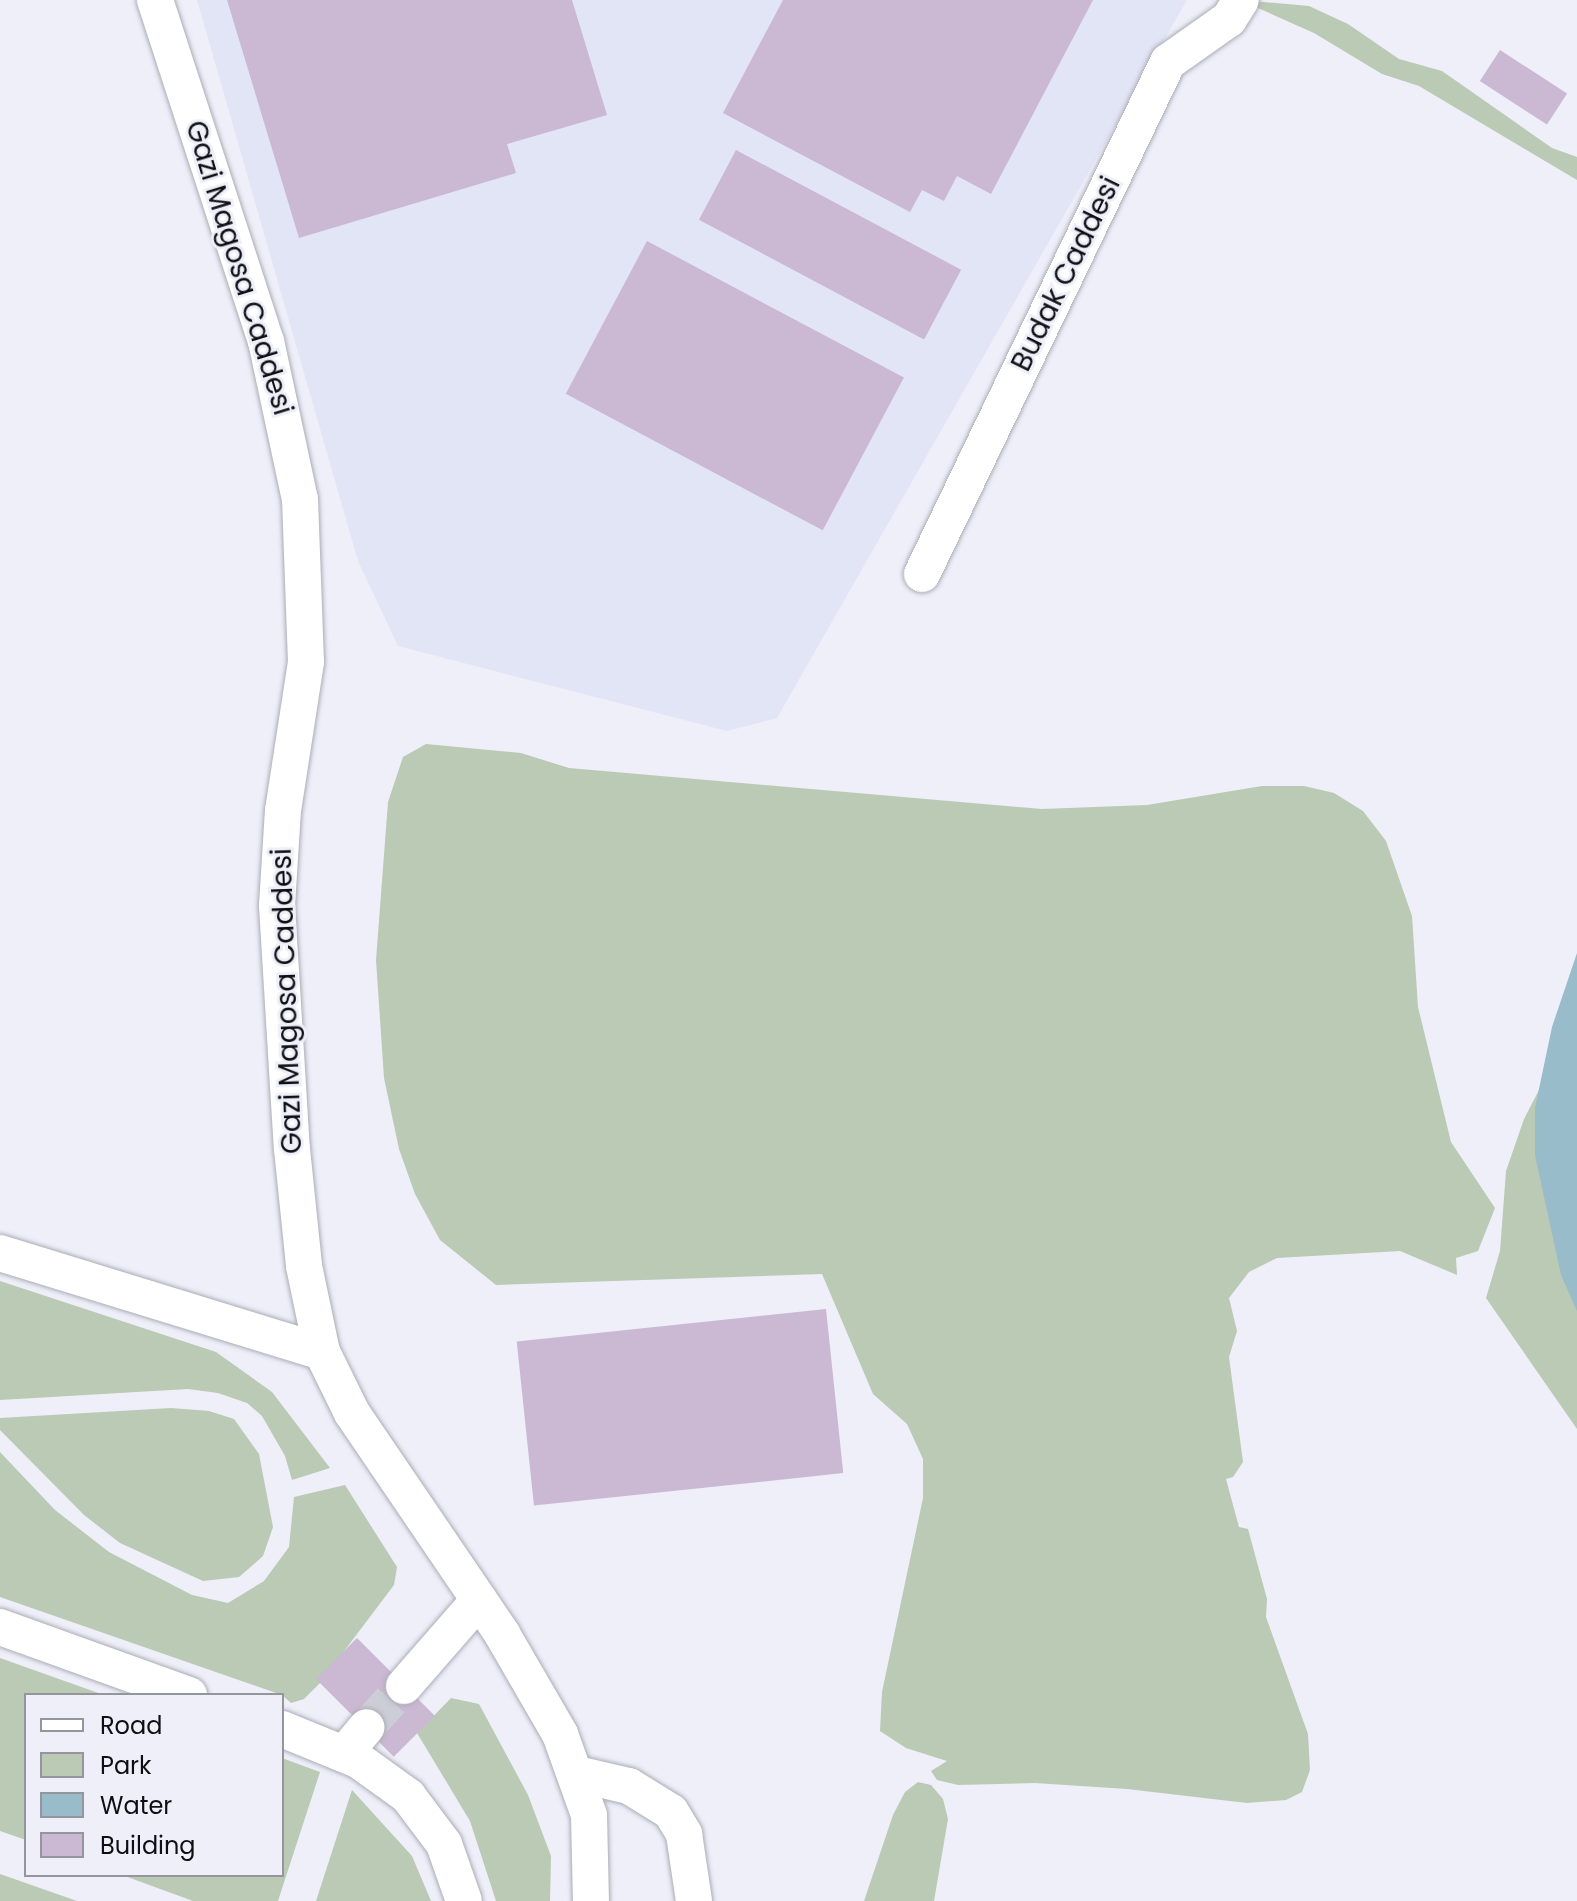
<!DOCTYPE html>
<html>
<head>
<meta charset="utf-8">
<style>
  body { margin:0 }
  #map { position:relative; width:1577px; height:1901px; overflow:hidden; background:#eeeff9; font-family:Poppins,sans-serif }
  div>[style] { position:absolute }
  [style*='--x'] { left:calc(var(--x)*1px); top:calc(var(--y)*1px); width:calc(var(--w)*1px); rotate:calc(var(--a)*1deg) }
  .built>* { inset:0; background:#e2e5f6 }
  .green>* { inset:0; background:#bacab4 }
  .water>* { inset:0; background:#98bcca }
  .building>* { inset:0; background:#cbb8d3; transform-origin:0 0 }
  .minor-tunnel>* { height:36px; margin-top:-18px; transform-origin:0; background:repeating-linear-gradient(90deg,#cccdd6 0 36px,transparent 0 54px) }
  .roads { filter:drop-shadow(0 0 2px #abacb6) drop-shadow(0 0 2px #abacb6) }
  .minor>* { height:36px; margin:-18px; padding:0 18px; transform-origin:18px; border-radius:18px; background:#fff }
  span { translate:-50% -50%; white-space:nowrap; text-align:center; line-height:1.15; -webkit-text-stroke:6px #eeeff9; paint-order:stroke }
  .street-label { font-size:28px; color:#0e0f12 }
  .legend { position:absolute; left:24px; top:1693px; width:260px; height:184px; box-sizing:border-box; background:#eeeff9; border:2px solid #94959d; margin:0; padding:10px 14px; list-style:none; font-size:24px; color:#0e0f12 }
  .legend li { display:flex; align-items:center; gap:16px; height:40px }
  .legend b { width:40px; border:2px solid #94959d }
</style>
</head>
<body>
<div id="map">
  <div class="built">
    <i style="clip-path:polygon(197px 0,1187px 0,777px 718px,727px 731px,398px 646px,358px 561px)"></i>
  </div>
  <div class="green">
    <i style="clip-path:polygon(1240px 0,1309px 6px,1348px 24px,1399px 59px,1442px 71px,1552px 148px,1577px 157px,1577px 180px,1419px 86px,1382px 74px,1314px 33px)"></i>
    <i style="clip-path:polygon(426px 744px,521px 753px,569px 768px,1042px 809px,1147px 805px,1262px 786px,1304px 786px,1334px 793px,1363px 811px,1386px 841px,1412px 916px,1418px 1007px,1451px 1142px,1495px 1208px,1478px 1251px,1456px 1258px,1457px 1275px,1400px 1251px,1277px 1258px,1249px 1272px,1229px 1298px,1237px 1331px,1229px 1357px,1243px 1462px,1233px 1477px,1226px 1479px,1239px 1527px,1248px 1529px,1267px 1599px,1266px 1617px,1308px 1734px,1310px 1770px,1302px 1792px,1286px 1800px,1247px 1803px,1127px 1789px,1035px 1783px,958px 1785px,937px 1780px,931px 1771px,947px 1761px,906px 1748px,880px 1731px,882px 1692px,923px 1498px,923px 1459px,907px 1424px,873px 1394px,822px 1274px,496px 1285px,440px 1240px,415px 1194px,399px 1149px,384px 1078px,376px 960px,388px 802px,403px 757px)"></i>
    <i style="clip-path:polygon(1555px 1059px,1577px 1286px,1577px 1429px,1486px 1298px,1500px 1251px,1506px 1171px,1524px 1119px)"></i>
    <i style="clip-path:polygon(0 1281px,216px 1352px,272px 1392px,330px 1468px,292px 1480px,285px 1456px,262px 1416px,247px 1403px,218px 1393px,188px 1389px,0 1400px)"></i>
    <i style="clip-path:polygon(171px 1408px,209px 1411px,234px 1419px,259px 1454px,273px 1527px,263px 1556px,239px 1577px,203px 1581px,120px 1543px,84px 1515px,0 1430px,0 1418px)"></i>
    <i style="clip-path:polygon(0 1452px,55px 1510px,109px 1552px,192px 1595px,228px 1603px,264px 1581px,289px 1547px,294px 1497px,345px 1485px,397px 1567px,394px 1585px,320px 1683px,304px 1699px,291px 1703px,282px 1695px,0 1597px)"></i>
    <i style="clip-path:polygon(0 1658px,104px 1695px,26px 1695px,26px 1840px,0 1831px)"></i>
    <i style="clip-path:polygon(451px 1698px,479px 1704px,528px 1795px,551px 1856px,550px 1901px,496px 1901px,470px 1821px,417px 1733px)"></i>
    <i style="clip-path:polygon(282px 1758px,320px 1772px,278px 1901px,193px 1901px,122px 1875px,282px 1875px)"></i>
    <i style="clip-path:polygon(918px 1782px,931px 1785px,943px 1799px,948px 1819px,934px 1901px,864px 1901px,893px 1815px,905px 1792px)"></i>
    <i style="clip-path:polygon(352px 1790px,412px 1856px,431px 1901px,316px 1901px)"></i>
    <i style="clip-path:polygon(0 1874px,77px 1901px,0 1901px)"></i>
  </div>
  <div class="water">
    <i style="clip-path:polygon(1577px 953px,1577px 1311px,1561px 1275px,1535px 1155px,1535px 1108px,1552px 1027px)"></i>
  </div>
  <div class="building">
    <i style="clip-path:polygon(227px 0,572px 0,607px 115px,507px 144px,516px 173px,299px 238px)"></i>
    <i style="clip-path:polygon(783px 0,1093px 0,991px 194px,957px 176px,944px 201px,922px 190px,910px 212px,723px 113px)"></i>
    <i style="left:1500px;top:50px;width:80px;height:37px;rotate:33deg"></i>
    <i style="left:736px;top:150px;width:255px;height:79px;rotate:28deg"></i>
    <i style="left:647px;top:241px;width:291px;height:173px;rotate:28deg"></i>
    <i style="left:826px;top:1309px;width:165px;height:311px;rotate:84deg"></i>
    <i style="left:357px;top:1638px;width:110px;height:58px;rotate:45deg"></i>
  </div>
  <div class="minor-tunnel">
    <i style="--x:367;--y:1727;--w:55;--a:-47.9"></i>
  </div>
  <div class="roads">
    <div class="minor">
      <i style="--x:155;--y:0;--w:359;--a:72"></i>
      <i style="--x:266;--y:341;--w:162;--a:77.9"></i>
      <i style="--x:300;--y:499;--w:163;--a:87.9"></i>
      <i style="--x:306;--y:662;--w:150;--a:98.8"></i>
      <i style="--x:283;--y:810;--w:96;--a:93.6"></i>
      <i style="--x:277;--y:906;--w:243;--a:86.5"></i>
      <i style="--x:292;--y:1149;--w:118;--a:84.1"></i>
      <i style="--x:304;--y:1266;--w:88;--a:78.2"></i>
      <i style="--x:322;--y:1352;--w:68;--a:63.8"></i>
      <i style="--x:352;--y:1413;--w:267;--a:55.8"></i>
      <i style="--x:502;--y:1634;--w:116;--a:59.9"></i>
      <i style="--x:560;--y:1734;--w:86;--a:70.3"></i>
      <i style="--x:589;--y:1815;--w:86;--a:88.7"></i>
      <i style="--x:922;--y:574;--w:568;--a:-64.34"></i>
      <i style="--x:1168;--y:62;--w:75;--a:-35.2"></i>
      <i style="--x:1229;--y:19;--w:22;--a:-58"></i>
      <i style="--x:0;--y:1253;--w:337;--a:17.1"></i>
      <i style="--x:0;--y:1627;--w:201;--a:19.8"></i>
      <i style="--x:404;--y:1686;--w:114;--a:-48.9"></i>
      <i style="--x:282;--y:1729;--w:82;--a:22.2"></i>
      <i style="--x:358;--y:1760;--w:62;--a:35.8"></i>
      <i style="--x:408;--y:1796;--w:60;--a:53.1"></i>
      <i style="--x:444;--y:1844;--w:60;--a:70.7"></i>
      <i style="--x:344;--y:1754;--w:35;--a:-50"></i>
      <i style="--x:577;--y:1774;--w:53;--a:13"></i>
      <i style="--x:629;--y:1786;--w:49;--a:31.8"></i>
      <i style="--x:671;--y:1812;--w:26;--a:59"></i>
      <i style="--x:684;--y:1834;--w:68;--a:81.5"></i>
    </div>
  </div>
  <div class="street-label">
    <span style="left:239px;top:268px;rotate:73deg">Gazi Magosa Caddesi</span>
    <span style="left:1066px;top:274px;rotate:-64deg">Budak Caddesi</span>
    <span style="left:287px;top:1001px;rotate:-92deg">Gazi Magosa Caddesi</span>
  </div>
  <ul class="legend">
  <li><b style="height:10px;background:#fff"></b>Road</li>
  <li><b style="height:22px;background:#bacab4"></b>Park</li>
  <li><b style="height:22px;background:#98bcca"></b>Water</li>
  <li><b style="height:22px;background:#cbb8d3"></b>Building</li>
  </ul>
</div>
</body>
</html>
